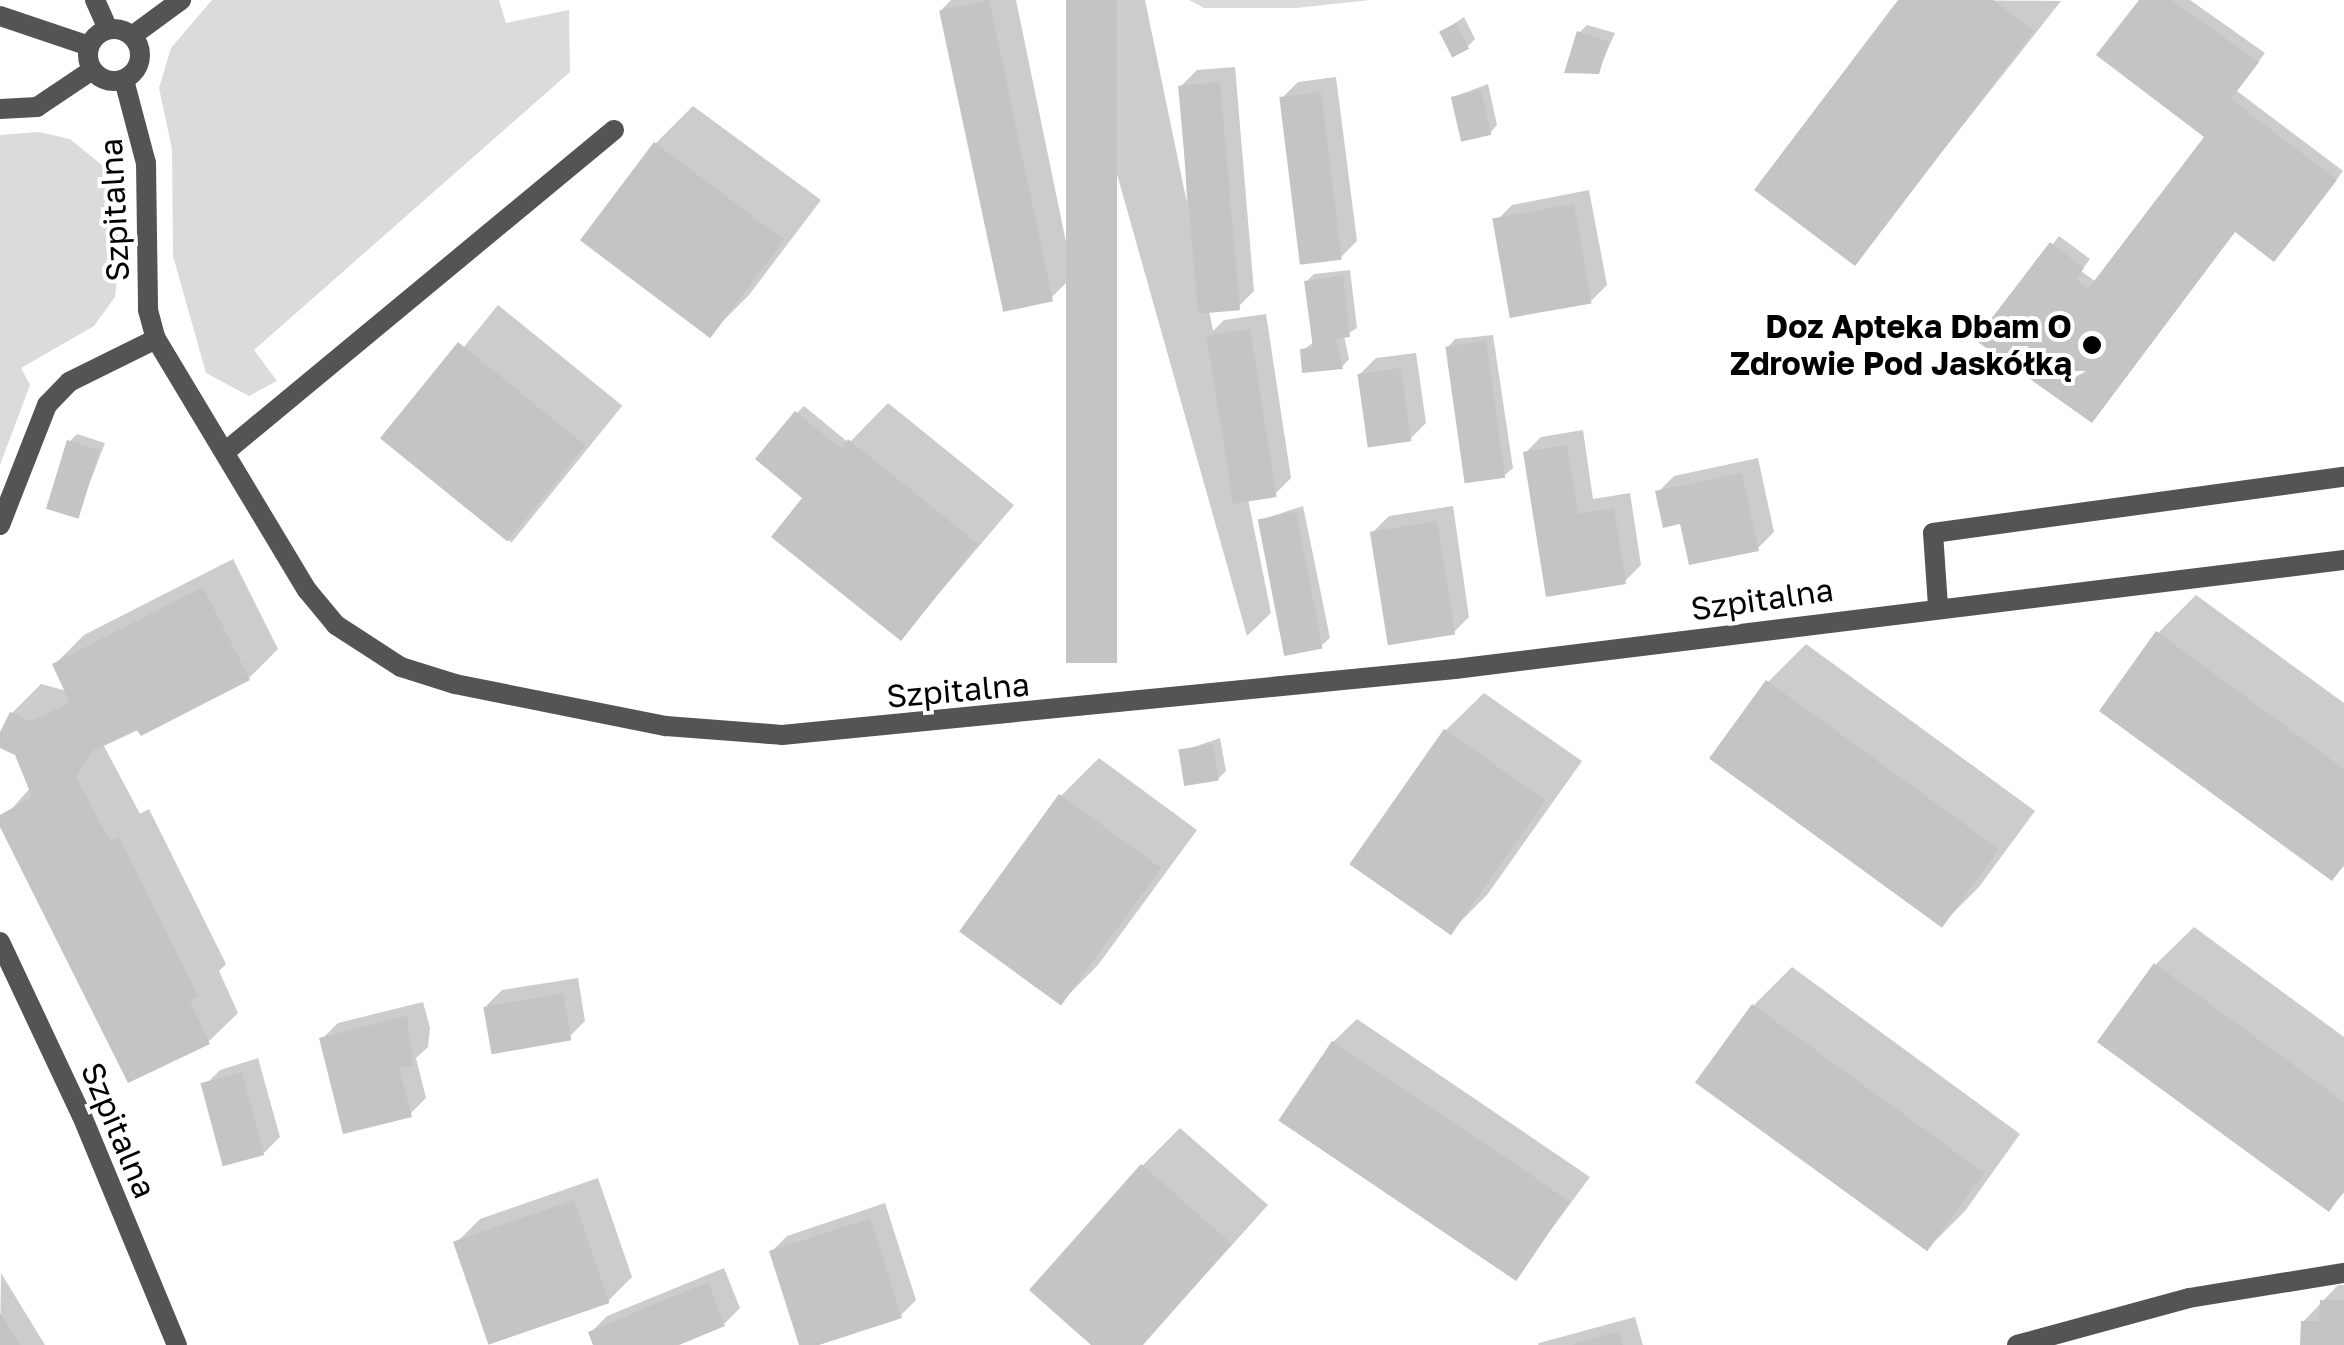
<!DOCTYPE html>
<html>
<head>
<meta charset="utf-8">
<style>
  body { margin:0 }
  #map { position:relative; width:2344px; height:1345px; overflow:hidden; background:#fff; font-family:"Golos Text",sans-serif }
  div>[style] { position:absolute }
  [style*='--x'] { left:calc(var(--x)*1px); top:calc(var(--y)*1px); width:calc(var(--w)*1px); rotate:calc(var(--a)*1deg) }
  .green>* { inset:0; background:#dbdbdb }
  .shadow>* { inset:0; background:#0003; transform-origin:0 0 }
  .building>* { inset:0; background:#c4c4c4; transform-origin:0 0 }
  .service>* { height:20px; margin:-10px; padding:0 10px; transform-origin:10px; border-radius:10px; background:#545454 }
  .minor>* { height:20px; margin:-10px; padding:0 10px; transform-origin:10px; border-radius:10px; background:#545454 }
  .minor>.ring { margin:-10px; padding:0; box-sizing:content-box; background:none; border:20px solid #545454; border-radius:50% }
  .dots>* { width:28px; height:28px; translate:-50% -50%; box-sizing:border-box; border:5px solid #fff; border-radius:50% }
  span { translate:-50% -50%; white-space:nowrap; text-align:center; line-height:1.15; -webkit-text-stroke:8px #fff; paint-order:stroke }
  .street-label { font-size:32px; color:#000 }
  .poi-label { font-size:32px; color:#000; font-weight:700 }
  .right { translate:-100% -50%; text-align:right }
</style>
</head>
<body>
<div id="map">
  <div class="green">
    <i style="clip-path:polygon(212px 0,499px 0,506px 23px,569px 10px,570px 72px,254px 350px,277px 381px,249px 396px,206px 373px,173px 256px,172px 149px,159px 88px,171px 48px)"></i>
    <i style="clip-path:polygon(1189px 0,1370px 0,1296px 8px,1204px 8px)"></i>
    <i style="clip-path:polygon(39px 132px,70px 139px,113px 174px,120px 246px,115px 297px,94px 326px,21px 368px,30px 385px,0 465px,0 135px)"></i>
  </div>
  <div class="shadow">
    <i style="clip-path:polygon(951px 0,1016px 0,1073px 276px,1049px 300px,942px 9px)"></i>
    <i style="clip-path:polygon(1068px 0,1145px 0,1187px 203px,1181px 86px,1197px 70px,1235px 67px,1254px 291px,1238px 307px,1209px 310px,1213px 331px,1224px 320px,1266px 314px,1291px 478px,1275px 494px,1248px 499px,1271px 613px,1247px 636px)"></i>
    <i style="clip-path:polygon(1901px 0,2061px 1px,1854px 263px)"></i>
    <i style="clip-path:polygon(2142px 0,2190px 0,2265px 53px,2237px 91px,2343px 171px,2281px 252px,2236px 230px,1979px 339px,2059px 236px,2090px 259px,2081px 271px,2096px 282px,2207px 137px)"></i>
    <i style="clip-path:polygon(1464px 17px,1475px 39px,1467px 47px,1442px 32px)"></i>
    <i style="clip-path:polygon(1587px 25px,1615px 33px,1598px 72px,1579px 33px)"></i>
    <i style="clip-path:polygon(1336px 77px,1357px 241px,1341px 257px,1282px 98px,1298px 82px)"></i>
    <i style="clip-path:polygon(1488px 84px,1497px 125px,1490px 133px,1453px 97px)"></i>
    <i style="clip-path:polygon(693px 106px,821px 200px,749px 295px,711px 333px,655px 144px)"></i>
    <i style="clip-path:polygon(1589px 190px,1607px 285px,1591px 301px,1496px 221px,1512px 205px)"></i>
    <i style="clip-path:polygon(1350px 270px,1357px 328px,1344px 336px,1349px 359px,1342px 367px,1303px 350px,1314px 342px,1306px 282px,1314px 274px)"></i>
    <i style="left:498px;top:305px;width:160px;height:176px;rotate:39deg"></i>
    <i style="clip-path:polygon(1493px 335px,1513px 468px,1505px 475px,1448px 347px,1455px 339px)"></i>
    <i style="clip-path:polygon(1416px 353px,1426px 423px,1410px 439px,1360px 374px,1376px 358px)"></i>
    <i style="clip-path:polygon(888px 403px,1014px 505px,901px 638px,805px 497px,797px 413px,804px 406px,849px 443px)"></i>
    <i style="clip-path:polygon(1583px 430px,1593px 499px,1630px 493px,1641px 565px,1625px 581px,1525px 453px,1541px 437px)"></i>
    <i style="clip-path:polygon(77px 434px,105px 443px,77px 516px,69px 442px)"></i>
    <i style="clip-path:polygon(1758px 458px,1774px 532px,1758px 548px,1682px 521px,1658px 492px,1674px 476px)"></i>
    <i style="clip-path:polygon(1303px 506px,1330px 638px,1322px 645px,1260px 520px)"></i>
    <i style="clip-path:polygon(1453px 506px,1469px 617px,1453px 633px,1373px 532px,1389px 516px)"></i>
    <i style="clip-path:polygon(233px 559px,278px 649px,249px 678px,104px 746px,140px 814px,149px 809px,226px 964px,219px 971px,238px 1013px,208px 1042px,0 822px,31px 787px,17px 753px,0 745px,0 738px,12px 713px,41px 684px,67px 691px,55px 664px,84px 635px)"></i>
    <i style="clip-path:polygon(2196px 595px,2344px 703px,2344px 866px,2332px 878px,2158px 633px)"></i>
    <i style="clip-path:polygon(1806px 644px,2035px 811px,1979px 887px,1941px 925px,1768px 682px)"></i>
    <i style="clip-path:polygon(1484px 693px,1582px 761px,1487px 895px,1449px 933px,1353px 864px,1446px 730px)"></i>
    <i style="clip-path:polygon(1220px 738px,1226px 771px,1218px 779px,1182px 751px)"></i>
    <i style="clip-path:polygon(1099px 758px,1197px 830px,1098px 965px,1060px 1003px,1061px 796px)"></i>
    <i style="clip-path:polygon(2194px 927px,2344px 1037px,2344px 1193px,2329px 1208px,2156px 964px)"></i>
    <i style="clip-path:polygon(1792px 967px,2020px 1134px,1965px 1211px,1927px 1249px,1754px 1005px)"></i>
    <i style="clip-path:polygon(578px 978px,585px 1021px,569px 1037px,486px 1006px,502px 990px)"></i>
    <i style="clip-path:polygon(423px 1002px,430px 1028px,428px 1047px,416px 1058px,426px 1098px,410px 1114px,322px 1039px,338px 1023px)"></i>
    <i style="clip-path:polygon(1357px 1019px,1590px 1177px,1515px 1278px,1333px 1042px)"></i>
    <i style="clip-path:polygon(258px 1058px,280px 1137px,264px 1153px,204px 1086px,220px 1070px)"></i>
    <i style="clip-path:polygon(1180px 1128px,1268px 1205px,1142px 1345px,1095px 1345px,1142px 1166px)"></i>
    <i style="clip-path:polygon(598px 1178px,632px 1277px,608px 1301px,456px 1243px,480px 1219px)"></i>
    <i style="clip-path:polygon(885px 1203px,916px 1300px,900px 1316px,801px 1345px,771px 1252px,787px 1236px)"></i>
    <i style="clip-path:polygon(724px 1268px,740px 1308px,724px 1324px,673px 1345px,596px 1345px,591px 1332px,607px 1316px)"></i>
    <i style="clip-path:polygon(1px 1273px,45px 1345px,0 1345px)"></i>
    <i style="clip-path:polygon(2338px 1285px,2344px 1285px,2344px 1343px,2303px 1322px)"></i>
    <i style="clip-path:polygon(1635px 1317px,1643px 1345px,1538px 1345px,1539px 1343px)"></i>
  </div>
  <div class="building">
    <i style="left:989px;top:0;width:308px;height:51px;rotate:78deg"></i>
    <i style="left:1066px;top:0;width:51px;height:663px"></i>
    <i style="clip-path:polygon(1898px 0,1993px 0,2034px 31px,1855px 266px,1754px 190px)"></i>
    <i style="clip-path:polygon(2139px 0,2171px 0,2259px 62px,2231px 99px,2337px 180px,2274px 262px,2235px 232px,2092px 423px,1975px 340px,2050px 242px,2084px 268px,2076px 279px,2088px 289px,2204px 137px,2096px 55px)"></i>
    <i style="left:1456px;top:23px;width:29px;height:19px;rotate:63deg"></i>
    <i style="clip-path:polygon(1577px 31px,1609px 41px,1599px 74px,1564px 73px)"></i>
    <i style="left:1220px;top:82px;width:229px;height:42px;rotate:85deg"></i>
    <i style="left:1481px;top:90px;width:46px;height:31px;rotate:77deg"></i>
    <i style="left:1321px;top:92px;width:169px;height:42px;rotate:83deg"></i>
    <i style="left:654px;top:142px;width:163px;height:123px;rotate:37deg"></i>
    <i style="left:1574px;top:204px;width:101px;height:83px;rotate:80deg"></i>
    <i style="clip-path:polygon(1343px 276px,1350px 337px,1336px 339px,1343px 369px,1302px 373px,1300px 349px,1313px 348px,1304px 281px)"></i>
    <i style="left:1250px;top:329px;width:170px;height:44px;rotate:81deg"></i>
    <i style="left:1486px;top:341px;width:138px;height:41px;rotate:82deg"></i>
    <i style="left:458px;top:342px;width:164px;height:124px;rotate:39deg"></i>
    <i style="left:1401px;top:368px;width:74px;height:44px;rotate:82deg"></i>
    <i style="clip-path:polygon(795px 411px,841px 449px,848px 439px,978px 544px,901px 641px,771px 537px,802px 498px,755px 459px)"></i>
    <i style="left:67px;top:440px;width:34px;height:72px;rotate:17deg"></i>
    <i style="clip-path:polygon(1567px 445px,1578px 514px,1614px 508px,1626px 584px,1546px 597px,1523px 452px)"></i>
    <i style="clip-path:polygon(1742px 473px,1759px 551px,1689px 565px,1680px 524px,1663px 528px,1655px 491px)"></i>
    <i style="left:1296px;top:512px;width:139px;height:39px;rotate:79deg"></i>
    <i style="left:1437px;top:521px;width:115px;height:68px;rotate:81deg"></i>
    <i style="clip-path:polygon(203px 587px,250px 680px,141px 736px,136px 729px,94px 750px,76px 777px,110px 841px,119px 837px,198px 996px,190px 1001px,210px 1044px,128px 1083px,0 827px,0 815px,32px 797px,15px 755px,0 748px,0 732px,10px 712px,31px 721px,70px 703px,52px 664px)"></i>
    <i style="clip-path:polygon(2156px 631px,2344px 769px,2344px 865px,2332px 881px,2099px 711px)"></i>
    <i style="left:1766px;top:680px;width:288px;height:97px;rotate:36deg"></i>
    <i style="left:1444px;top:729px;width:124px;height:165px;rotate:35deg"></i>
    <i style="left:1213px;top:744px;width:37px;height:35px;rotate:81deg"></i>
    <i style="left:1059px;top:794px;width:126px;height:170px;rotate:36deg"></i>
    <i style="clip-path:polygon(2154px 963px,2344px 1102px,2344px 1191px,2329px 1212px,2097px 1042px)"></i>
    <i style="left:563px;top:993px;width:48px;height:81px;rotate:80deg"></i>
    <i style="left:1752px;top:1004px;width:287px;height:97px;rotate:36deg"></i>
    <i style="clip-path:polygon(407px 1016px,413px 1065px,399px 1068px,412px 1117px,343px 1134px,319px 1038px)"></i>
    <i style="left:1332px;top:1041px;width:287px;height:96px;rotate:34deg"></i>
    <i style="left:242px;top:1072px;width:86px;height:43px;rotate:75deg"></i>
    <i style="clip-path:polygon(1141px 1164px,1232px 1244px,1143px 1345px,1091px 1345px,1029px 1290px)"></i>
    <i style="left:574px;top:1200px;width:109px;height:128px;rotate:71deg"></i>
    <i style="clip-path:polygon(870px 1218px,902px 1318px,819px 1345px,799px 1345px,769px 1251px)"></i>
    <i style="clip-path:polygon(708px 1282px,725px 1326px,679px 1345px,593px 1345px,588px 1332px)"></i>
    <i style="clip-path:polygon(2320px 1300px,2344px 1300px,2344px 1345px,2300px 1345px,2301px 1321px,2319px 1321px)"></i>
    <i style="clip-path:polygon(0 1313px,20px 1345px,0 1345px)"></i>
    <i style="clip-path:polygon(1619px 1331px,1623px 1345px,1574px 1345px,1573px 1344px)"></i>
  </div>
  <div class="service">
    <i style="--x:0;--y:109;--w:37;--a:-3"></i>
    <i style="--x:37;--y:107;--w:66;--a:-33.9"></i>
    <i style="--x:225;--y:452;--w:505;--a:-39.62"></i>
  </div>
  <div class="minor">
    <i style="--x:95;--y:0;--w:32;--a:66"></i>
    <i style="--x:0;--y:16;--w:94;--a:18.6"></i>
    <i class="ring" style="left:88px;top:29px;width:32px;height:32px"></i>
    <i style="--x:132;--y:36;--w:61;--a:-36.3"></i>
    <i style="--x:124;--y:80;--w:86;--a:75.2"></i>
    <i style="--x:146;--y:163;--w:147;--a:89.2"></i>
    <i style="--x:148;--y:310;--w:30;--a:75"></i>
    <i style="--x:156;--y:339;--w:293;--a:59"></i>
    <i style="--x:307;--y:590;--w:45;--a:50.4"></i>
    <i style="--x:336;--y:625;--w:77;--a:32.9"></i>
    <i style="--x:401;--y:667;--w:57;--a:17.5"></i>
    <i style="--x:455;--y:684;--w:215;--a:11.3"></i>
    <i style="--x:666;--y:726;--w:116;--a:4.4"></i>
    <i style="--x:782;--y:735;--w:676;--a:-5.6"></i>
    <i style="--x:1455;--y:669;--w:896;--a:-6.99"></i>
    <i style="--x:0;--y:525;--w:129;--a:-68.6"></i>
    <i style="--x:47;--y:405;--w:32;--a:-46"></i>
    <i style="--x:69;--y:382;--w:97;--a:-26.3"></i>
    <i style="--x:1938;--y:606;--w:73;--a:-93.9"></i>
    <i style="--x:1933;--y:533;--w:415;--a:-7.8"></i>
    <i style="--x:0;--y:942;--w:192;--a:64.8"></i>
    <i style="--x:82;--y:1116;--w:248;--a:67.5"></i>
    <i style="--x:2017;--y:1345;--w:178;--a:-15.3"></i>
    <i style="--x:2189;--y:1298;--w:157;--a:-9.2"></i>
  </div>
  <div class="dots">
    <i style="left:2092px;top:345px;background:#000"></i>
  </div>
  <div class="street-label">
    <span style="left:114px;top:210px;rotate:-93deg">Szpitalna</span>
    <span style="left:1762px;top:599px;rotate:-8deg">Szpitalna</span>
    <span style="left:958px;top:690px;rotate:-5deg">Szpitalna</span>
    <span style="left:119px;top:1130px;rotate:67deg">Szpitalna</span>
  </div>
  <div class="poi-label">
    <span class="right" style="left:2072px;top:345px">Doz Apteka Dbam O<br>Zdrowie Pod Jaskółką</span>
  </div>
</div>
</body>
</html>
